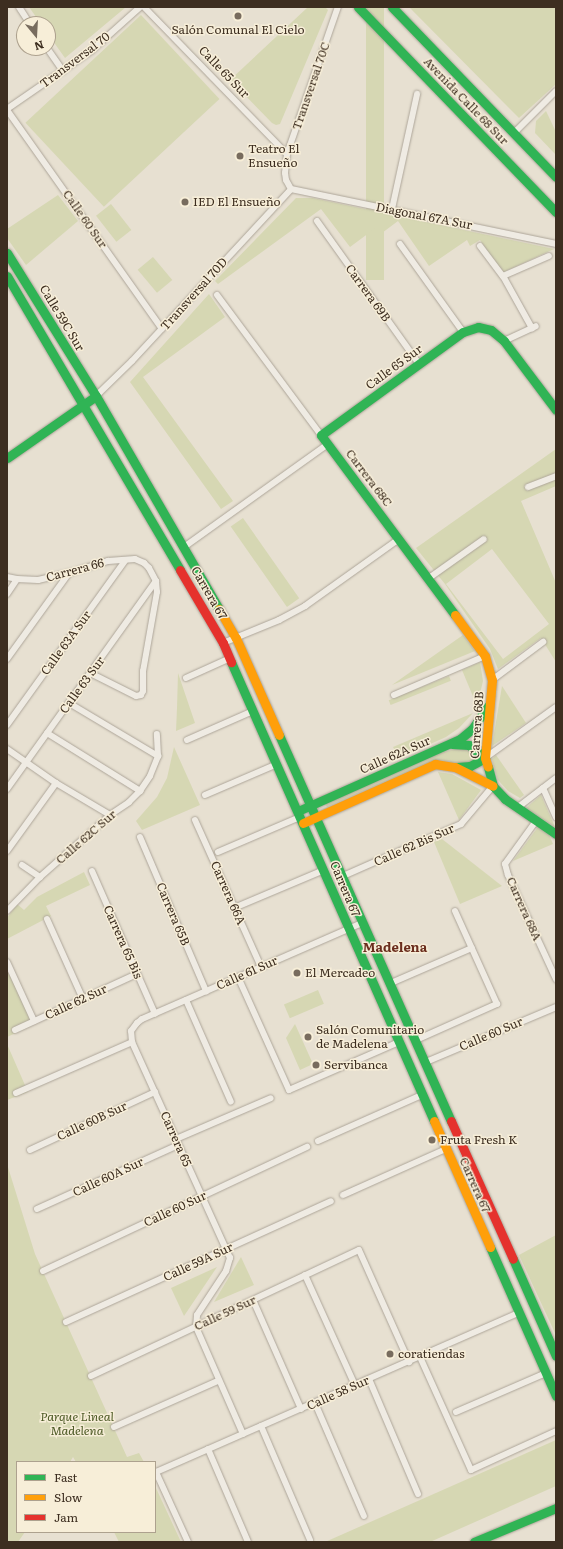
<!DOCTYPE html>
<html>
<head>
<meta charset="utf-8">
<style>
  body { margin:0 }
  #map { position:relative; width:563px; height:1549px; overflow:hidden; background:#e7e0d1; font-family:Literata,serif }
  div>[style] { position:absolute }
  [style*='--x'] { left:calc(var(--x)*1px); top:calc(var(--y)*1px); width:calc(var(--w)*1px); rotate:calc(var(--a)*1deg) }
  .green>* { inset:0; background:#d6d7b3; transform-origin:0 0 }
  .roads { filter:drop-shadow(0 0 1px #ada599) drop-shadow(0 0 1px #ada599) }
  .street>* { height:6px; margin:-3px; padding:0 3px; transform-origin:3px; border-radius:3px; background:#efebe3 }
  .fast>* { height:9px; margin:-4.5px; padding:0 4.5px; transform-origin:4.5px; border-radius:4.5px; background:#30b455 }
  .slow>* { height:9px; margin:-4.5px; padding:0 4.5px; transform-origin:4.5px; border-radius:4.5px; background:#ff9f0a }
  .jam>* { height:9px; margin:-4.5px; padding:0 4.5px; transform-origin:4.5px; border-radius:4.5px; background:#e5322d }
  .dots>* { width:11px; height:11px; translate:-50% -50%; box-sizing:border-box; border:2px solid #f7eed8; border-radius:50% }
  span { translate:-50% -50%; white-space:nowrap; text-align:center; line-height:1.15; -webkit-text-stroke:3px #f7eed8; paint-order:stroke }
  .poi-label { font-size:12px; color:#3d2e20 }
  .left { translate:0 -50%; text-align:left }
  .street-label { font-size:12px; color:#3d2e20 }
  .park-label { font-size:12px; color:#4d5a26; font-style:italic }
  .neighbourhood-label { font-size:13px; color:#6b2e1e; font-weight:700 }
  .frame { position:absolute; inset:0; border:8px solid #3d2e20; pointer-events:none }
  .legend { position:absolute; left:16px; top:1461px; width:140px; height:72px; box-sizing:border-box; background:#f7eed8; border:1px solid #ada18e; margin:0; padding:5px 7px; list-style:none; font-size:12px; color:#3d2e20 }
  .legend li { display:flex; align-items:center; gap:8px; height:20px }
  .legend b { width:20px; border:1px solid #ada18e }
  .north { position:absolute; left:16px; top:16px; width:40px; height:40px; box-sizing:border-box; background:#f7eed8; border:1px solid #ada18e; border-radius:50%; rotate:162deg; font-size:11px; font-weight:700; line-height:16px; text-align:center; color:#3d2e20 }
  .north::after { content:''; display:block; margin:auto; width:14px; height:18px; background:#786c5e; clip-path:polygon(50% 0,100% 100%,50% 72%,0 100%) }
</style>
</head>
<body>
<div id="map">
  <div class="green">
    <i style="clip-path:polygon(29px 7px,126px 7px,65px 58px,48px 34px,48px 24px,41px 24px)"></i>
    <i style="clip-path:polygon(308px 7px,325px 7px,328px 10px,280px 124px,276px 125px,272px 123px,230px 80px)"></i>
    <i style="left:366px;top:7px;width:18px;height:273px"></i>
    <i style="clip-path:polygon(409px 7px,556px 7px,556px 84px,519px 118px)"></i>
    <i style="left:141px;top:15px;width:115px;height:158px;rotate:47deg"></i>
    <i style="clip-path:polygon(546px 111px,556px 132px,556px 155px,535px 133px,536px 121px)"></i>
    <i style="clip-path:polygon(58px 195px,78px 221px,26px 265px,7px 238px,7px 229px)"></i>
    <i style="clip-path:polygon(296px 198px,313px 198px,554px 249px,502px 273px,480px 240px,470px 246px,467px 240px,429px 266px,398px 221px,382px 233px,377px 227px,350px 247px,321px 209px,218px 284px,215px 281px)"></i>
    <i style="left:111px;top:204px;width:33px;height:19px;rotate:52deg"></i>
    <i style="left:153px;top:257px;width:30px;height:20px;rotate:50deg"></i>
    <i style="clip-path:polygon(209px 294px,225px 317px,143px 377px,233px 501px,221px 509px,130px 382px)"></i>
    <i style="clip-path:polygon(evenodd,556px 449px,556px 486px,521px 501px,556px 583px,556px 662px,541px 638px,498px 669px,490px 649px,445px 584px,416px 548px,556px 449px,492px 549px,549px 624px,503px 659px,446px 584px,492px 549px)"></i>
    <i style="left:243px;top:518px;width:98px;height:15px;rotate:55deg"></i>
    <i style="clip-path:polygon(463px 635px,475px 651px,392px 685px)"></i>
    <i style="clip-path:polygon(480px 662px,483px 681px,477px 706px,462px 670px)"></i>
    <i style="clip-path:polygon(178px 673px,195px 723px,176px 731px,177px 708px)"></i>
    <i style="left:449px;top:676px;width:5px;height:65px;rotate:68deg"></i>
    <i style="clip-path:polygon(502px 686px,526px 723px,492px 746px)"></i>
    <i style="clip-path:polygon(473px 713px,459px 728px,446px 737px,399px 758px,393px 747px)"></i>
    <i style="clip-path:polygon(174px 747px,200px 805px,142px 830px,136px 821px,157px 797px,167px 778px)"></i>
    <i style="clip-path:polygon(460px 748px,469px 750px,474px 757px,473px 760px,469px 763px,456px 763px,441px 760px,432px 761px,327px 807px,325px 804px,440px 753px)"></i>
    <i style="clip-path:polygon(496px 755px,524px 795px,520px 798px,508px 791px,498px 780px,492px 759px)"></i>
    <i style="clip-path:polygon(438px 772px,452px 774px,481px 790px,459px 820px)"></i>
    <i style="clip-path:polygon(541px 795px,555px 827px,526px 808px)"></i>
    <i style="clip-path:polygon(538px 827px,549px 835px,553px 844px,513px 861px)"></i>
    <i style="clip-path:polygon(442px 839px,502px 886px,460px 904px,434px 842px)"></i>
    <i style="clip-path:polygon(84px 872px,90px 885px,46px 906px,51px 916px,7px 939px,7px 918px,17px 904px,24px 910px,37px 897px)"></i>
    <i style="clip-path:polygon(7px 968px,33px 1025px,7px 1037px)"></i>
    <i style="left:318px;top:990px;width:15px;height:37px;rotate:67deg"></i>
    <i style="clip-path:polygon(295px 1024px,313px 1064px,300px 1070px,286px 1038px)"></i>
    <i style="clip-path:polygon(7px 1044px,28px 1092px,7px 1100px)"></i>
    <i style="clip-path:polygon(7px 1164px,35px 1254px,127px 1457px,139px 1453px,144px 1462px,76px 1462px,73px 1457px,70px 1462px,17px 1462px,17px 1532px,25px 1532px,18px 1542px,7px 1542px)"></i>
    <i style="clip-path:polygon(556px 1235px,556px 1333px,555px 1333px,519px 1255px)"></i>
    <i style="clip-path:polygon(241px 1257px,254px 1285px,214px 1302px)"></i>
    <i style="clip-path:polygon(217px 1267px,184px 1316px,171px 1288px)"></i>
    <i style="clip-path:polygon(556px 1440px,556px 1486px,430px 1542px,325px 1542px)"></i>
    <i style="clip-path:polygon(155px 1486px,181px 1542px,119px 1542px,114px 1532px,155px 1532px)"></i>
  </div>
  <div class="roads">
    <div class="street">
      <i style="--x:19;--y:7;--w:20;--a:57"></i>
      <i style="--x:144;--y:7;--w:205;--a:45.8"></i>
      <i style="--x:47;--y:48;--w:28;--a:55"></i>
      <i style="--x:7;--y:109;--w:102;--a:-34.6"></i>
      <i style="--x:91;--y:51;--w:66;--a:-41.9"></i>
      <i style="--x:7;--y:110;--w:268;--a:54.7"></i>
      <i style="--x:514;--y:133;--w:59;--a:-45"></i>
      <i style="--x:291;--y:189;--w:271;--a:11.7"></i>
      <i style="--x:291;--y:189;--w:10;--a:-119"></i>
      <i style="--x:286;--y:180;--w:7;--a:-98"></i>
      <i style="--x:285;--y:173;--w:19;--a:-84"></i>
      <i style="--x:287;--y:154;--w:156;--a:-70.9"></i>
      <i style="--x:392;--y:209;--w:118;--a:-77.7"></i>
      <i style="--x:317;--y:221;--w:176;--a:54.5"></i>
      <i style="--x:400;--y:244;--w:108;--a:54.4"></i>
      <i style="--x:480;--y:246;--w:38;--a:53"></i>
      <i style="--x:503;--y:276;--w:60;--a:60.9"></i>
      <i style="--x:503;--y:276;--w:50;--a:-23.5"></i>
      <i style="--x:217;--y:295;--w:174;--a:53.4"></i>
      <i style="--x:504;--y:341;--w:35;--a:-25"></i>
      <i style="--x:96;--y:396;--w:50;--a:-44.2"></i>
      <i style="--x:132;--y:361;--w:234;--a:-47.2"></i>
      <i style="--x:528;--y:487;--w:30;--a:-21"></i>
      <i style="--x:184;--y:547;--w:177;--a:-35.6"></i>
      <i style="--x:7;--y:577;--w:10;--a:11"></i>
      <i style="--x:17;--y:579;--w:21;--a:3"></i>
      <i style="--x:38;--y:580;--w:32;--a:-13"></i>
      <i style="--x:69;--y:573;--w:41;--a:-17.1"></i>
      <i style="--x:108;--y:561;--w:27;--a:-4"></i>
      <i style="--x:135;--y:559;--w:10;--a:24"></i>
      <i style="--x:144;--y:563;--w:7;--a:45"></i>
      <i style="--x:149;--y:568;--w:15;--a:62"></i>
      <i style="--x:156;--y:581;--w:11;--a:85"></i>
      <i style="--x:157;--y:592;--w:80;--a:100"></i>
      <i style="--x:143;--y:671;--w:20;--a:90"></i>
      <i style="--x:143;--y:691;--w:4;--a:117"></i>
      <i style="--x:141;--y:695;--w:5;--a:169"></i>
      <i style="--x:136;--y:696;--w:51;--a:-153.4"></i>
      <i style="--x:429;--y:578;--w:67;--a:-35.3"></i>
      <i style="--x:7;--y:594;--w:18;--a:-56"></i>
      <i style="--x:223;--y:643;--w:61;--a:-22.3"></i>
      <i style="--x:279;--y:620;--w:30;--a:-28"></i>
      <i style="--x:305;--y:606;--w:115;--a:-35.5"></i>
      <i style="--x:7;--y:659;--w:106;--a:-54.2"></i>
      <i style="--x:186;--y:678;--w:48;--a:-24.4"></i>
      <i style="--x:492;--y:680;--w:64;--a:-36.7"></i>
      <i style="--x:394;--y:695;--w:99;--a:-23.2"></i>
      <i style="--x:69;--y:703;--w:104;--a:30.8"></i>
      <i style="--x:7;--y:725;--w:202;--a:-54.3"></i>
      <i style="--x:47;--y:733;--w:110;--a:31.9"></i>
      <i style="--x:187;--y:740;--w:72;--a:-23.7"></i>
      <i style="--x:7;--y:749;--w:60;--a:34.8"></i>
      <i style="--x:56;--y:783;--w:63;--a:30.7"></i>
      <i style="--x:485;--y:758;--w:87;--a:-35.7"></i>
      <i style="--x:543;--y:788;--w:32;--a:66"></i>
      <i style="--x:7;--y:789;--w:256;--a:-54.4"></i>
      <i style="--x:205;--y:795;--w:78;--a:-23.3"></i>
      <i style="--x:517;--y:808;--w:49;--a:-37.6"></i>
      <i style="--x:195;--y:820;--w:161;--a:65.8"></i>
      <i style="--x:536;--y:821;--w:53;--a:125.8"></i>
      <i style="--x:505;--y:864;--w:11;--a:75"></i>
      <i style="--x:508;--y:875;--w:115;--a:65.2"></i>
      <i style="--x:140;--y:837;--w:168;--a:66.8"></i>
      <i style="--x:7;--y:851;--w:84;--a:-54.2"></i>
      <i style="--x:218;--y:852;--w:89;--a:-23.1"></i>
      <i style="--x:22;--y:865;--w:22;--a:34"></i>
      <i style="--x:92;--y:871;--w:156;--a:66.2"></i>
      <i style="--x:343;--y:876;--w:129;--a:-23.8"></i>
      <i style="--x:461;--y:824;--w:50;--a:-49.9"></i>
      <i style="--x:234;--y:908;--w:98;--a:-22.9"></i>
      <i style="--x:7;--y:911;--w:47;--a:-45.9"></i>
      <i style="--x:40;--y:877;--w:94;--a:-41.5"></i>
      <i style="--x:110;--y:815;--w:23;--a:-34"></i>
      <i style="--x:129;--y:802;--w:16;--a:-45"></i>
      <i style="--x:140;--y:791;--w:18;--a:-56"></i>
      <i style="--x:150;--y:776;--w:22;--a:-68"></i>
      <i style="--x:158;--y:756;--w:22;--a:-93"></i>
      <i style="--x:47;--y:919;--w:88;--a:65.8"></i>
      <i style="--x:7;--y:962;--w:65;--a:65.4"></i>
      <i style="--x:238;--y:977;--w:124;--a:65.7"></i>
      <i style="--x:289;--y:1090;--w:120;--a:-23.6"></i>
      <i style="--x:391;--y:983;--w:88;--a:-23.4"></i>
      <i style="--x:186;--y:1000;--w:111;--a:66.2"></i>
      <i style="--x:15;--y:1030;--w:134;--a:-24.7"></i>
      <i style="--x:416;--y:1040;--w:89;--a:-24"></i>
      <i style="--x:497;--y:1004;--w:102;--a:-114.3"></i>
      <i style="--x:426;--y:1062;--w:141;--a:-22.9"></i>
      <i style="--x:16;--y:1093;--w:127;--a:-23.7"></i>
      <i style="--x:176;--y:1139;--w:103;--a:-23.3"></i>
      <i style="--x:318;--y:1141;--w:114;--a:-23.9"></i>
      <i style="--x:30;--y:1150;--w:138;--a:-24.9"></i>
      <i style="--x:343;--y:1195;--w:113;--a:-24.1"></i>
      <i style="--x:37;--y:1209;--w:155;--a:-24.4"></i>
      <i style="--x:43;--y:1271;--w:292;--a:-25.2"></i>
      <i style="--x:305;--y:1275;--w:121;--a:65.6"></i>
      <i style="--x:253;--y:1300;--w:119;--a:66.2"></i>
      <i style="--x:66;--y:1322;--w:291;--a:-24.5"></i>
      <i style="--x:420;--y:1357;--w:124;--a:65.7"></i>
      <i style="--x:471;--y:1470;--w:94;--a:-24.6"></i>
      <i style="--x:91;--y:1376;--w:296;--a:-25.2"></i>
      <i style="--x:359;--y:1250;--w:123;--a:65.9"></i>
      <i style="--x:369;--y:1379;--w:125;--a:66.9"></i>
      <i style="--x:315;--y:1403;--w:123;--a:66.6"></i>
      <i style="--x:456;--y:1412;--w:98;--a:-23.4"></i>
      <i style="--x:261;--y:1426;--w:124;--a:66.7"></i>
      <i style="--x:114;--y:1427;--w:114;--a:-23.9"></i>
      <i style="--x:243;--y:1434;--w:117;--a:-113.7"></i>
      <i style="--x:196;--y:1327;--w:12;--a:-85"></i>
      <i style="--x:197;--y:1315;--w:53;--a:-56.6"></i>
      <i style="--x:226;--y:1271;--w:14;--a:-73"></i>
      <i style="--x:230;--y:1258;--w:237;--a:-114.4"></i>
      <i style="--x:132;--y:1042;--w:11;--a:-95"></i>
      <i style="--x:131;--y:1031;--w:10;--a:-53"></i>
      <i style="--x:137;--y:1023;--w:6;--a:-39"></i>
      <i style="--x:142;--y:1019;--w:242;--a:-23.6"></i>
      <i style="--x:208;--y:1449;--w:101;--a:66.7"></i>
      <i style="--x:188;--y:1542;--w:77;--a:-114.6"></i>
      <i style="--x:156;--y:1472;--w:396;--a:-23.7"></i>
    </div>
    <div class="fast">
      <i style="--x:358;--y:7;--w:285;--a:46"></i>
      <i style="--x:392;--y:7;--w:236;--a:46"></i>
      <i style="--x:7;--y:253;--w:168;--a:58.1"></i>
      <i style="--x:96;--y:396;--w:246;--a:60"></i>
      <i style="--x:7;--y:276;--w:341;--a:59.5"></i>
      <i style="--x:7;--y:458;--w:108;--a:-34.9"></i>
      <i style="--x:455;--y:615;--w:224;--a:-126.7"></i>
      <i style="--x:321;--y:435;--w:175;--a:-36"></i>
      <i style="--x:463;--y:332;--w:16;--a:-18"></i>
      <i style="--x:478;--y:327;--w:13;--a:13"></i>
      <i style="--x:491;--y:330;--w:17;--a:40"></i>
      <i style="--x:504;--y:341;--w:86;--a:53"></i>
      <i style="--x:231;--y:662;--w:502;--a:66.14"></i>
      <i style="--x:279;--y:735;--w:423;--a:66"></i>
      <i style="--x:452;--y:744;--w:17;--a:3"></i>
      <i style="--x:469;--y:745;--w:21;--a:39"></i>
      <i style="--x:457;--y:767;--w:13;--a:-4"></i>
      <i style="--x:470;--y:766;--w:17;--a:-28"></i>
      <i style="--x:488;--y:767;--w:20;--a:75"></i>
      <i style="--x:493;--y:786;--w:18;--a:47"></i>
      <i style="--x:505;--y:799;--w:62;--a:34.5"></i>
      <i style="--x:298;--y:811;--w:177;--a:-24"></i>
      <i style="--x:460;--y:739;--w:16;--a:-40"></i>
      <i style="--x:472;--y:729;--w:29;--a:-55"></i>
      <i style="--x:490;--y:1247;--w:163;--a:66.1"></i>
      <i style="--x:513;--y:1259;--w:106;--a:66.1"></i>
      <i style="--x:474;--y:1542;--w:89;--a:-22.5"></i>
    </div>
    <div class="slow">
      <i style="--x:219;--y:609;--w:34;--a:60"></i>
      <i style="--x:236;--y:638;--w:106;--a:66.1"></i>
      <i style="--x:455;--y:615;--w:51;--a:53.8"></i>
      <i style="--x:485;--y:656;--w:25;--a:74"></i>
      <i style="--x:492;--y:680;--w:78;--a:95.1"></i>
      <i style="--x:485;--y:758;--w:9;--a:72"></i>
      <i style="--x:303;--y:823;--w:145;--a:-24.1"></i>
      <i style="--x:435;--y:764;--w:20;--a:9"></i>
      <i style="--x:455;--y:767;--w:42;--a:26.6"></i>
      <i style="--x:434;--y:1121;--w:138;--a:66"></i>
    </div>
    <div class="jam">
      <i style="--x:180;--y:570;--w:85;--a:59.5"></i>
      <i style="--x:223;--y:643;--w:21;--a:67"></i>
      <i style="--x:451;--y:1121;--w:151;--a:65.8"></i>
    </div>
  </div>
  <div class="dots">
    <i style="left:238px;top:16px;background:#786c5e"></i>
    <i style="left:240px;top:156px;background:#786c5e"></i>
    <i style="left:185px;top:202px;background:#786c5e"></i>
    <i style="left:297px;top:973px;background:#786c5e"></i>
    <i style="left:308px;top:1037px;background:#786c5e"></i>
    <i style="left:316px;top:1065px;background:#786c5e"></i>
    <i style="left:432px;top:1140px;background:#786c5e"></i>
    <i style="left:390px;top:1354px;background:#786c5e"></i>
  </div>
  <div class="poi-label">
    <span style="left:238px;top:30px">Salón Comunal El Cielo</span>
    <span class="left" style="left:248px;top:156px">Teatro El<br>Ensueño</span>
    <span class="left" style="left:193px;top:202px">IED El Ensueño</span>
    <span class="left" style="left:305px;top:973px">El Mercadeo</span>
    <span class="left" style="left:316px;top:1037px">Salón Comunitario<br>de Madelena</span>
    <span class="left" style="left:324px;top:1065px">Servibanca</span>
    <span class="left" style="left:440px;top:1140px">Fruta Fresh K</span>
    <span class="left" style="left:398px;top:1354px">coratiendas</span>
  </div>
  <div class="street-label">
    <span style="left:75px;top:60px;rotate:-37deg">Transversal 70</span>
    <span style="left:224px;top:72px;rotate:46deg">Calle 65 Sur</span>
    <span style="left:311px;top:86px;rotate:-71deg">Transversal 70C</span>
    <span style="left:466px;top:101px;rotate:46deg">Avenida Calle 68 Sur</span>
    <span style="left:424px;top:216px;rotate:11deg">Diagonal 67A Sur</span>
    <span style="left:85px;top:219px;rotate:55deg">Calle 60 Sur</span>
    <span style="left:368px;top:293px;rotate:54deg">Carrera 69B</span>
    <span style="left:194px;top:294px;rotate:-48deg">Transversal 70D</span>
    <span style="left:62px;top:318px;rotate:59deg">Calle 59C Sur</span>
    <span style="left:394px;top:367px;rotate:-36deg">Calle 65 Sur</span>
    <span style="left:369px;top:478px;rotate:53deg">Carrera 68C</span>
    <span style="left:75px;top:570px;rotate:-15deg">Carrera 66</span>
    <span style="left:209px;top:593px;rotate:60deg">Carrera 67</span>
    <span style="left:66px;top:643px;rotate:-54deg">Calle 63A Sur</span>
    <span style="left:82px;top:685px;rotate:-54deg">Calle 63 Sur</span>
    <span style="left:477px;top:725px;rotate:-86deg">Carrera 68B</span>
    <span style="left:395px;top:755px;rotate:-24deg">Calle 62A Sur</span>
    <span style="left:86px;top:837px;rotate:-41deg">Calle 62C Sur</span>
    <span style="left:414px;top:845px;rotate:-24deg">Calle 62 Bis Sur</span>
    <span style="left:345px;top:889px;rotate:67deg">Carrera 67</span>
    <span style="left:228px;top:893px;rotate:66deg">Carrera 66A</span>
    <span style="left:524px;top:909px;rotate:66deg">Carrera 68A</span>
    <span style="left:173px;top:914px;rotate:67deg">Carrera 65B</span>
    <span style="left:123px;top:942px;rotate:66deg">Carrera 65 Bis</span>
    <span style="left:247px;top:973px;rotate:-24deg">Calle 61 Sur</span>
    <span style="left:76px;top:1002px;rotate:-25deg">Calle 62 Sur</span>
    <span style="left:491px;top:1034px;rotate:-23deg">Calle 60 Sur</span>
    <span style="left:92px;top:1121px;rotate:-25deg">Calle 60B Sur</span>
    <span style="left:176px;top:1139px;rotate:66deg">Carrera 65</span>
    <span style="left:108px;top:1177px;rotate:-25deg">Calle 60A Sur</span>
    <span style="left:475px;top:1185px;rotate:66deg">Carrera 67</span>
    <span style="left:175px;top:1209px;rotate:-25deg">Calle 60 Sur</span>
    <span style="left:198px;top:1262px;rotate:-25deg">Calle 59A Sur</span>
    <span style="left:225px;top:1313px;rotate:-25deg">Calle 59 Sur</span>
    <span style="left:338px;top:1393px;rotate:-24deg">Calle 58 Sur</span>
  </div>
  <div class="park-label">
    <span style="left:77px;top:1424px">Parque Lineal<br>Madelena</span>
  </div>
  <div class="neighbourhood-label">
    <span style="left:395px;top:947px">Madelena</span>
  </div>
  <div class="frame"></div>
  <ul class="legend">
  <li><b style="height:5px;background:#30b455"></b>Fast</li>
  <li><b style="height:5px;background:#ff9f0a"></b>Slow</li>
  <li><b style="height:5px;background:#e5322d"></b>Jam</li>
  </ul>
  <div class="north">N</div>
</div>
</body>
</html>
